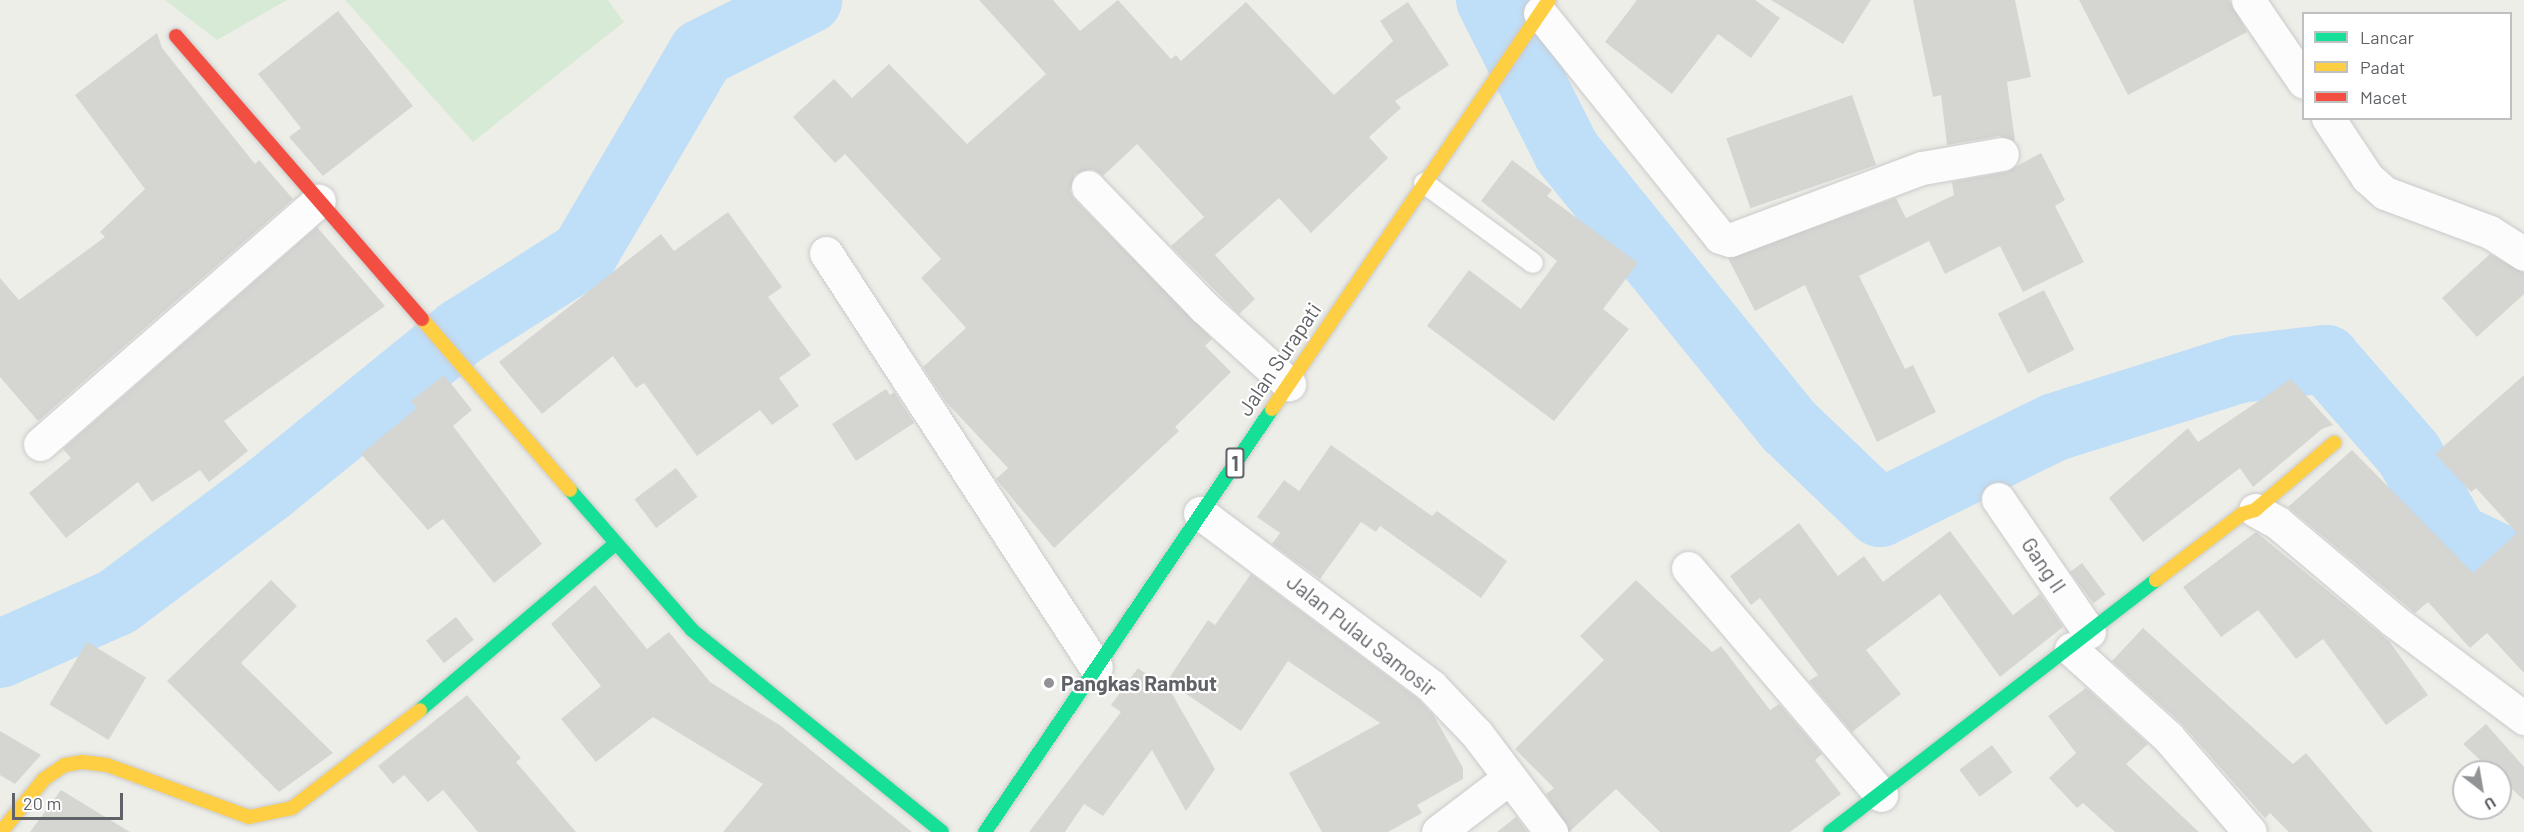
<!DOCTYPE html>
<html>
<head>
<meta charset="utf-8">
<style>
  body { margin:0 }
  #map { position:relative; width:2524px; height:832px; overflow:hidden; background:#eeeee9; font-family:Barlow,sans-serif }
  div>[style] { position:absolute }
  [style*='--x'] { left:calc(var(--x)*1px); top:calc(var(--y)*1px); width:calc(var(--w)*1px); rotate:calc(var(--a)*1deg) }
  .green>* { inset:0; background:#d7ead6 }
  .river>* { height:68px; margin:-34px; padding:0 34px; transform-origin:34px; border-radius:34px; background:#bfdef7 }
  .building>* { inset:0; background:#d5d5d2; transform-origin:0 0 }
  .roads { filter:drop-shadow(0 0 2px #cacaca) drop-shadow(0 0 2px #cacaca) }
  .lane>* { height:20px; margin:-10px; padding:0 10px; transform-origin:10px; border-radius:10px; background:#fcfcfc }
  .street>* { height:33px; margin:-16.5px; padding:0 16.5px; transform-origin:16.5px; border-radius:16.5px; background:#fcfcfc }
  .fast>* { height:14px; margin:-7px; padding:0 7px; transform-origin:7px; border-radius:7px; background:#16e098 }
  .slow>* { height:14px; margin:-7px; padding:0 7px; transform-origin:7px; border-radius:7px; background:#ffcf43 }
  .jam>* { height:14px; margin:-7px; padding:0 7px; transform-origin:7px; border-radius:7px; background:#f24e42 }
  .dots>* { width:16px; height:16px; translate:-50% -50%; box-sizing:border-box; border:3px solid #fff; border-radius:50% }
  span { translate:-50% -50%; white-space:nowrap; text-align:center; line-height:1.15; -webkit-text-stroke:4.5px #fff; paint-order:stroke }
  .shield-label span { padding:2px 4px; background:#fff; border:2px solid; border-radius:4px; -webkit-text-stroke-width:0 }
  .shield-label { font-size:20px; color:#5f6267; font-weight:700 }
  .street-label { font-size:21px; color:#5f6267 }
  .poi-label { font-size:21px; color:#5f6267; font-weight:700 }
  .left { translate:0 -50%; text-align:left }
  .legend { position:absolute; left:2302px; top:12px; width:210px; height:108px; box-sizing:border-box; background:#fff; border:2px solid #bfc0c2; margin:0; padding:8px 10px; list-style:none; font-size:18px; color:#5f6267 }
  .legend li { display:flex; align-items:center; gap:12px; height:30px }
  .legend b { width:30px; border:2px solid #bfc0c2 }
  .north { position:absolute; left:2452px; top:760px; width:60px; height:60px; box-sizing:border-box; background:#fff; border:2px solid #bfc0c2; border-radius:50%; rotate:149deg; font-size:16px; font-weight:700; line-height:24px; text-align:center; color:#5f6267 }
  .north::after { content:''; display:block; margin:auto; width:21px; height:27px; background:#919394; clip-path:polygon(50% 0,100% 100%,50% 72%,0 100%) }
  .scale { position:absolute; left:12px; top:793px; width:111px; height:27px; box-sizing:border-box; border:3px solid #5f6267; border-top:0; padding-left:8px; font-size:18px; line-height:21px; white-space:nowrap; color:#5f6267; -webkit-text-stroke:4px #fff; paint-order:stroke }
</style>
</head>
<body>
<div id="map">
  <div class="green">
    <i style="clip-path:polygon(165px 0,287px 0,217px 40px)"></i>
    <i style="clip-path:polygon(345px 0,608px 0,624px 22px,473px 142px)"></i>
  </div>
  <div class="river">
    <i style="--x:1490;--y:0;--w:170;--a:63.1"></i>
    <i style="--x:1567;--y:152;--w:353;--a:51"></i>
    <i style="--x:1789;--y:426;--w:126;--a:43.7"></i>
    <i style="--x:1880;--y:513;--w:195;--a:-26.2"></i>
    <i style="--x:2055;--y:427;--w:193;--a:-17.5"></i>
    <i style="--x:2239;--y:369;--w:88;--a:-6.6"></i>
    <i style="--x:2326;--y:359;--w:126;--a:48.9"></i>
    <i style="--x:2409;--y:454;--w:95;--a:61"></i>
    <i style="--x:2455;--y:537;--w:76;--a:25.6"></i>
    <i style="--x:0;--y:654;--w:128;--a:-24"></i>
    <i style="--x:117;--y:602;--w:189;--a:-36.8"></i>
    <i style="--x:268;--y:489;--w:249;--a:-39.1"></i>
    <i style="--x:461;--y:332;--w:146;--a:-32.4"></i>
    <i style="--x:584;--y:254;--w:233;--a:-59.6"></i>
    <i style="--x:702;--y:53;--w:119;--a:-26.6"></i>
  </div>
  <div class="building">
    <i style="clip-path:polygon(979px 0,1053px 0,1080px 31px,1118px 0,1171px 59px,1176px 55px,1181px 61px,1246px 2px,1334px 95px,1393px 41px,1380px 21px,1408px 2px,1449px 65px,1395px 101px,1401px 108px,1369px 137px,1388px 158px,1311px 233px,1279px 198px,1215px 255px,1255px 299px,1239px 314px,1171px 246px,1204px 217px,1137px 144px,1103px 176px,1093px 169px,1075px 174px,1070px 191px,1075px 200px,1212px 339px,1205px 346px,1231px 372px,1175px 427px,1179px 431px,1054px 548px,996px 479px,1008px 468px,946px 402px,923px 367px,966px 328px,921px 278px,941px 259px,845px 154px,835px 163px,793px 117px,834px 79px,852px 98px,889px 64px,967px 144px,1046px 74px)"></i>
    <i style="clip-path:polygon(1637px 0,1755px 0,1780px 18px,1751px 58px,1718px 34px,1672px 94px,1605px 42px)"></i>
    <i style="clip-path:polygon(1771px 0,1871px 0,1843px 44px)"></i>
    <i style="clip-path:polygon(1913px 0,2015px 0,2031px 77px,2007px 82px,2015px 141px,1999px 136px,1947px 145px,1941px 95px,1933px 97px)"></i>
    <i style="clip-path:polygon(2079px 0,2229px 0,2247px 32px,2128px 95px)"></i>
    <i style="clip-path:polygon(338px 11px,413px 106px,323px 176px,289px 137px,301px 128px,258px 74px)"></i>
    <i style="clip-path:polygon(157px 33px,162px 48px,255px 164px,259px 160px,293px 199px,38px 421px,0 377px,0 278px,19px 300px,105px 237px,100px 232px,145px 189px,75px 95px)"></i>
    <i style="left:1852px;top:95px;width:74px;height:133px;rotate:71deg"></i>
    <i style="clip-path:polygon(2041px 153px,2065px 200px,2055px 206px,2084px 262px,2023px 292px,2000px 246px,1945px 274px,1929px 241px,1859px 276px,1905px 369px,1913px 365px,1936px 412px,1877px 442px,1805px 285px,1755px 311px,1728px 258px,1896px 198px,1906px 218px,1954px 195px,1952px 182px,2006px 172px)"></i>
    <i style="clip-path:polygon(1512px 160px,1552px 190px,1547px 196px,1638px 263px,1603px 309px,1629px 329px,1554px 421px,1427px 326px,1469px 270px,1521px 309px,1557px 261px,1481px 201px)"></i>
    <i style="clip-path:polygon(728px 212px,782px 287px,768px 297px,811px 355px,779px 378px,799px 406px,772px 425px,760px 410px,697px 456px,644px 383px,636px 388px,613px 356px,542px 414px,499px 362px,661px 234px,674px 251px)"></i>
    <i style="clip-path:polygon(317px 227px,385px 306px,224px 421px,248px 451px,209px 482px,200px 470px,152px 502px,138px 482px,66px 538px,29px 493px,71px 458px,63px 449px)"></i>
    <i style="clip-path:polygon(2490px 254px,2524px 273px,2524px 294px,2477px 337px,2442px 298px)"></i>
    <i style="left:2044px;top:290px;width:67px;height:52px;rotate:63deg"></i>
    <i style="clip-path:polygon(444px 375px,472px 410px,453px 426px,542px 544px,494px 583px,443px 519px,428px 530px,361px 454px,417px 408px,411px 401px)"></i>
    <i style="clip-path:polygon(2524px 375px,2524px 673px,2487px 633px,2470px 648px,2428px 602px,2415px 613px,2288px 507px,2352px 450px,2473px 573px,2517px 533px,2476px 488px,2471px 492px,2435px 454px)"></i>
    <i style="clip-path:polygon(2291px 379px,2333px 425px,2322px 429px,2253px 487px,2240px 468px,2143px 542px,2109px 498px,2188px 428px,2198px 442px)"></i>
    <i style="clip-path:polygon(886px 389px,890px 395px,894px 392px,914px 423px,856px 461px,832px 424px)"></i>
    <i style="clip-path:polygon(1331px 445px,1432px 516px,1437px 511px,1507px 561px,1481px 598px,1380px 526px,1376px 532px,1361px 522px,1320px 579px,1272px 544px,1280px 533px,1257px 517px,1284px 480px,1299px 491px)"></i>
    <i style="left:676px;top:468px;width:36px;height:52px;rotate:53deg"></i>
    <i style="clip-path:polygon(1799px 523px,1838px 576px,1864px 556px,1883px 582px,1950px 531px,2013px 615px,2040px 594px,2063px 627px,2000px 677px,1940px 594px,1866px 650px,1901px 694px,1852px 732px,1809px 681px,1818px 675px,1760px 598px,1751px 605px,1730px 576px)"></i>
    <i style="clip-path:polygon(2256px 532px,2389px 641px,2428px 695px,2386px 725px,2323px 639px,2296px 659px,2258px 610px,2221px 637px,2183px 587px)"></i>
    <i style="left:2082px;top:563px;width:39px;height:15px;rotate:53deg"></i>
    <i style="clip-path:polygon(1251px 574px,1419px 700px,1434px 716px,1463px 768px,1463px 779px,1417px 805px,1422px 813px,1388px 832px,1322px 832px,1289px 773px,1380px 723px,1288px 661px,1241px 731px,1167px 681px,1208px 620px,1215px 625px)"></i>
    <i style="clip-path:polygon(271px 580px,297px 606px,241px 663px,333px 753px,279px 792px,167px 681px)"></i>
    <i style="clip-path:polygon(1636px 580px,1712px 652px,1721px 646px,1770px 710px,1779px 704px,1822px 754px,1815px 760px,1841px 794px,1790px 832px,1660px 832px,1616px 789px,1569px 832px,1546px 794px,1554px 788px,1515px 749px,1604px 660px,1580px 636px)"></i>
    <i style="clip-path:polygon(595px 585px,647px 649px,669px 632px,710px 682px,781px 726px,912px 832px,723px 832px,763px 784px,653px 717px,596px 762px,561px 719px,601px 686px,551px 624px)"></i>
    <i style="left:456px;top:617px;width:29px;height:38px;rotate:52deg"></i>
    <i style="clip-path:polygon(2143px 628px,2293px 764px,2306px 753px,2373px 832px,2289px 832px,2270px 813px,2265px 818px,2181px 723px,2112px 661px)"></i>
    <i style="left:87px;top:642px;width:69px;height:73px;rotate:31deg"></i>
    <i style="clip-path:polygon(1138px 668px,1171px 692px,1215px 769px,1186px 811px,1152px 750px,1103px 816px,1084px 804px,1065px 832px,1029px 832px,1121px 712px,1111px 705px)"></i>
    <i style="clip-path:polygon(2086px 688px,2148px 744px,2126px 764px,2199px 832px,2115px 832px,2083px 803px,2077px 808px,2049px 778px,2076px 753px,2048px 716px)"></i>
    <i style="clip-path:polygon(467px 695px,521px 758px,516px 762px,576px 832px,478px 832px,443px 790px,428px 802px,404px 775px,393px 784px,378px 766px)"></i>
    <i style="clip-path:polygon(2486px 724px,2524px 767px,2524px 800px,2500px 778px,2500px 772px,2493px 772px,2463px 744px)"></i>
    <i style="clip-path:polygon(0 731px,41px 755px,15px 784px,0 775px)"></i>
    <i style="left:1992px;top:745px;width:34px;height:41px;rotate:53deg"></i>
    <i style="clip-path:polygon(61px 790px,130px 832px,30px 832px)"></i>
    <i style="clip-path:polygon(1516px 817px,1528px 832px,1497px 832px)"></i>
  </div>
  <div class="roads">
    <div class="lane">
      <i style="--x:1424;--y:183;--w:135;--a:36.3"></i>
    </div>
    <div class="street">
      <i style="--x:2248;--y:0;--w:99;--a:55.7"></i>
      <i style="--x:1540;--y:13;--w:287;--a:51.2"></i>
      <i style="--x:1720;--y:237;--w:10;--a:17"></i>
      <i style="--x:1730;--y:240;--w:205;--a:-20.6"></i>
      <i style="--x:1922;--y:168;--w:81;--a:-9.9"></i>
      <i style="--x:2328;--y:118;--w:71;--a:56.5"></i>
      <i style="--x:2367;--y:177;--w:24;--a:42"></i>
      <i style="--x:2385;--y:193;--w:112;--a:20.4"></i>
      <i style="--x:2490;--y:232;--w:40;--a:32.9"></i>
      <i style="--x:1088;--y:187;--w:167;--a:46"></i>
      <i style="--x:1204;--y:307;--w:115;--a:42.2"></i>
      <i style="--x:826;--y:253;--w:494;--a:56.9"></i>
      <i style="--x:40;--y:444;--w:370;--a:-41.1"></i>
      <i style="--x:1998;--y:499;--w:161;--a:55.6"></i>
      <i style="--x:2255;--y:510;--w:26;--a:29"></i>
      <i style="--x:2278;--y:523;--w:150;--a:40.1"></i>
      <i style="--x:2393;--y:620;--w:164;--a:36.8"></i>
      <i style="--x:1200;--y:513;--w:289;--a:36.8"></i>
      <i style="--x:1431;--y:686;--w:66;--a:46.2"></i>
      <i style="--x:1477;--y:734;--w:123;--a:52.9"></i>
      <i style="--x:1688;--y:568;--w:298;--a:49.6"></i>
      <i style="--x:2071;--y:649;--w:131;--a:42.2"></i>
      <i style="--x:2168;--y:737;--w:125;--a:49.2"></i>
      <i style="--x:1438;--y:832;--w:89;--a:-37.3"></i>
    </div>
    <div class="fast">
      <i style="--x:570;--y:490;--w:186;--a:48.9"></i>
      <i style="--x:692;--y:630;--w:321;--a:38.9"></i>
      <i style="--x:420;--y:710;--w:256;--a:-40.4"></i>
      <i style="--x:985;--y:832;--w:511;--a:-55.84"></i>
      <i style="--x:1830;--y:832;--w:412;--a:-37.7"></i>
    </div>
    <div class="slow">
      <i style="--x:422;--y:319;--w:226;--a:49.1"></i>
      <i style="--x:1272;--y:409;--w:494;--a:-55.9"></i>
      <i style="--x:2156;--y:580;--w:108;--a:-37.5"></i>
      <i style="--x:2242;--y:514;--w:14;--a:-17"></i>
      <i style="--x:2255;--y:510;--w:104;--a:-40.3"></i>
      <i style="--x:1;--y:832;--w:68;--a:-50.9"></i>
      <i style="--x:44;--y:779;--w:25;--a:-34"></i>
      <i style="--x:65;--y:765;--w:17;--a:-10"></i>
      <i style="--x:82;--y:762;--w:25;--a:7"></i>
      <i style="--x:107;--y:765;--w:151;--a:20.1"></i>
      <i style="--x:249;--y:817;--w:44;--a:-11.8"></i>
      <i style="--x:292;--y:808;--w:161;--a:-37.4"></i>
    </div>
    <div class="jam">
      <i style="--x:176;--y:36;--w:375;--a:49"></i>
    </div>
  </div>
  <div class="dots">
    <i style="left:1049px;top:683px;background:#919394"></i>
  </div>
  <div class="shield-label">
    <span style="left:1235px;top:463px">1</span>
  </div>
  <div class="street-label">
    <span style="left:1279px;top:359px;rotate:-56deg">Jalan Surapati</span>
    <span style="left:2044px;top:565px;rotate:56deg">Gang II</span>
    <span style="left:1362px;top:635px;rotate:38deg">Jalan Pulau Samosir</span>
  </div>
  <div class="poi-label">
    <span class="left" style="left:1061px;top:683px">Pangkas Rambut</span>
  </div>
  <ul class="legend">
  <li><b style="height:8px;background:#16e098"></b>Lancar</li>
  <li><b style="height:8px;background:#ffcf43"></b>Padat</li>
  <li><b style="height:8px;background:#f24e42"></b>Macet</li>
  </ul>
  <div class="north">U</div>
  <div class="scale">20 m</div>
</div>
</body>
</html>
